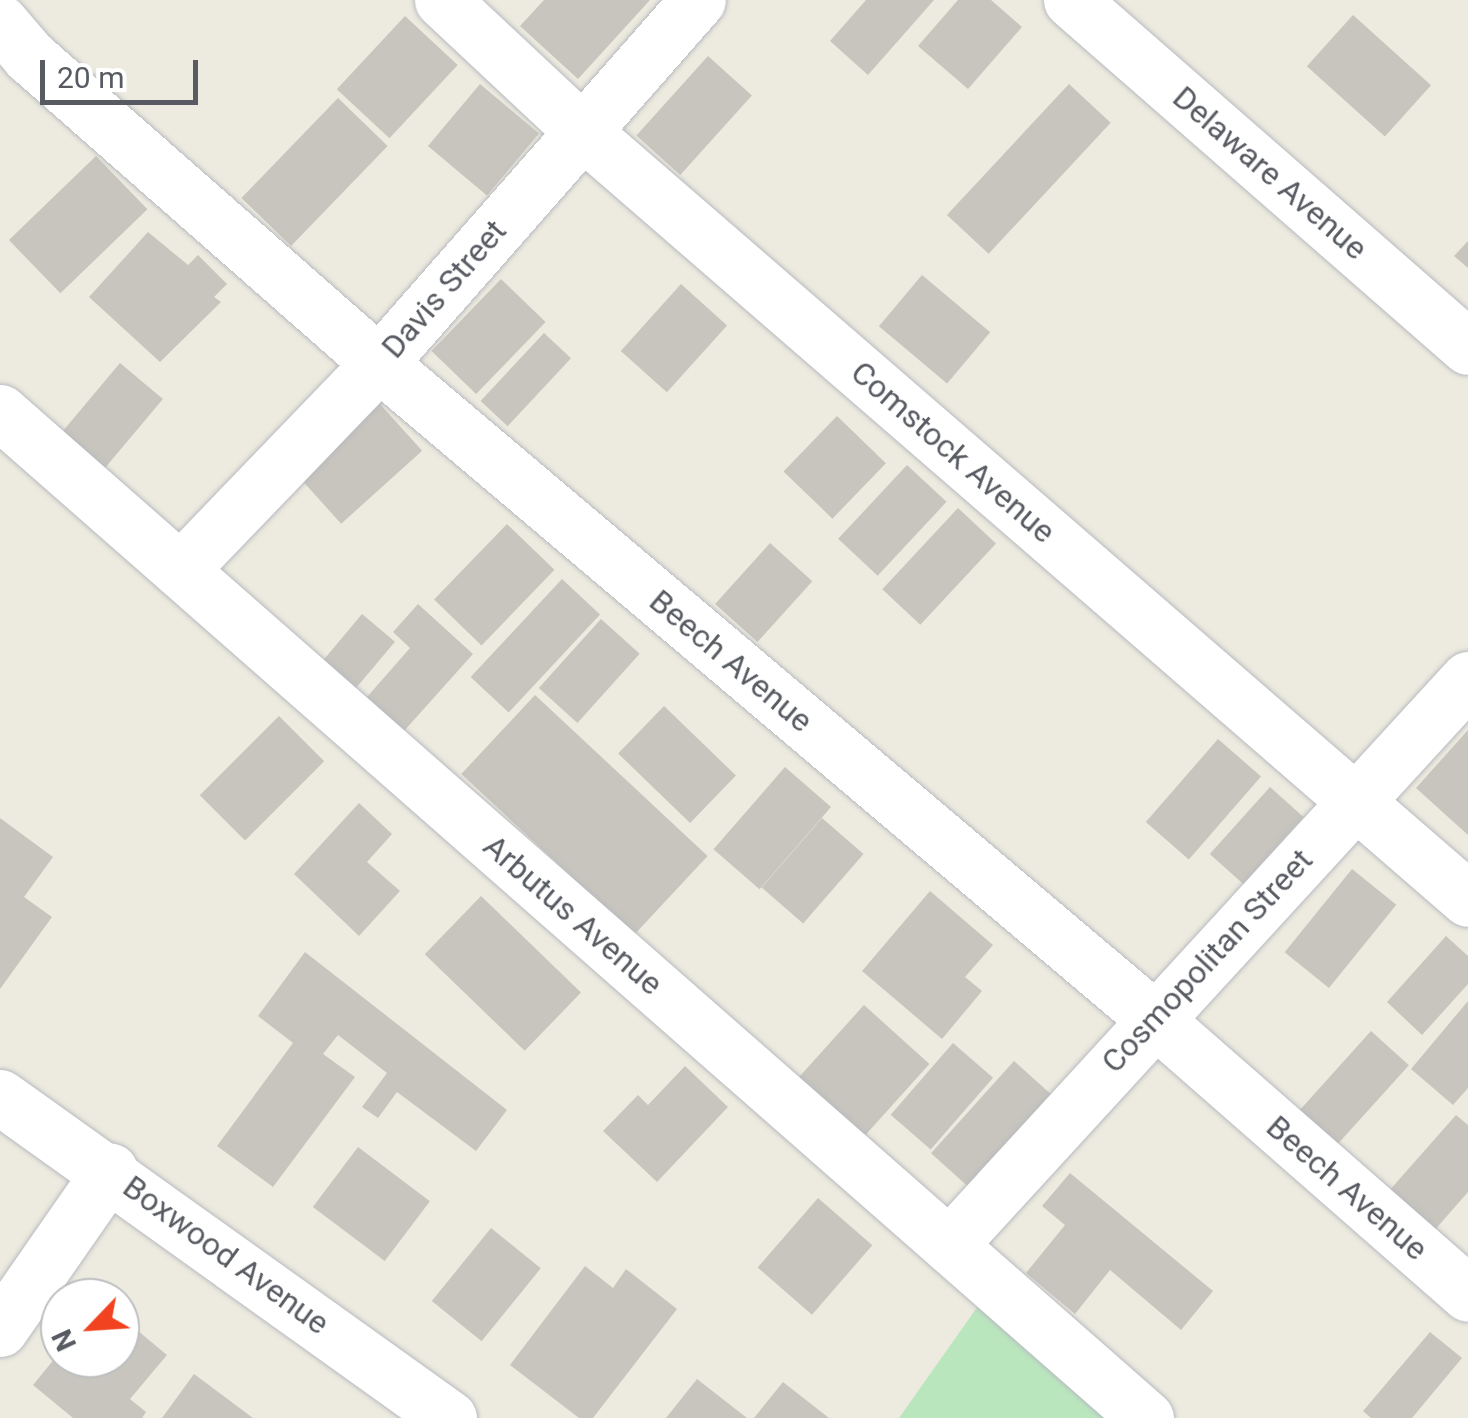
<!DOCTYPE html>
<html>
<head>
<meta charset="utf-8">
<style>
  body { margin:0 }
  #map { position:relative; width:1468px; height:1418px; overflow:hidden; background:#edebdf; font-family:Roboto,sans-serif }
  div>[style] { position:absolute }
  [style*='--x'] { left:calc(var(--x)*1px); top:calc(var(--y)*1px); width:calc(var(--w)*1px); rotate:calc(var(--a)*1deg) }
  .green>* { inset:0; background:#bae6be }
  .building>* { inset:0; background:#c7c5bd; transform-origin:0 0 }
  .roads { filter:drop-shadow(0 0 2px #b8bac0) drop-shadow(0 0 2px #b8bac0) }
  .street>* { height:55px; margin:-27.5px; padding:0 27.5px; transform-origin:27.5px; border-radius:27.5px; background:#fff }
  span { translate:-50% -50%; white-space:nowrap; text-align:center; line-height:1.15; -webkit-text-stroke:8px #fff; paint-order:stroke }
  .street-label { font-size:32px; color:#585c62 }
  .north { position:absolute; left:40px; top:1278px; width:100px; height:100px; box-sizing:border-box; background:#fff; border:2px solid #bcbec0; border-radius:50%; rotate:245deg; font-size:28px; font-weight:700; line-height:40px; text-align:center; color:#585c62 }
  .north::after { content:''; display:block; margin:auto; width:35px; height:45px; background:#f24320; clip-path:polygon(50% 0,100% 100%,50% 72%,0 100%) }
  .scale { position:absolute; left:40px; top:60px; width:158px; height:45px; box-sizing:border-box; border:5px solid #585c62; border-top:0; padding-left:12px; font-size:30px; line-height:35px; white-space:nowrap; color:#585c62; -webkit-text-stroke:8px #fff; paint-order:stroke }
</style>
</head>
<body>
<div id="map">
  <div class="green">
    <i style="clip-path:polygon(978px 1306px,1104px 1418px,899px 1418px)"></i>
  </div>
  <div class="building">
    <i style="clip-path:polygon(544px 0,650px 0,578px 79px,520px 26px)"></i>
    <i style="clip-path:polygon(866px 0,934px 0,868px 75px,830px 41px)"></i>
    <i style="clip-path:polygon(958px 0,991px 0,1022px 27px,968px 89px,918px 46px)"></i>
    <i style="left:1353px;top:15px;width:105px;height:69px;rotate:42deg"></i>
    <i style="left:405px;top:16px;width:72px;height:100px;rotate:43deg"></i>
    <i style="left:708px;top:56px;width:59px;height:107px;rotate:42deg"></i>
    <i style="left:480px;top:84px;width:77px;height:81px;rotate:40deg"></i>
    <i style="left:1069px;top:84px;width:57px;height:179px;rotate:43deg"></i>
    <i style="left:338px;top:98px;width:69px;height:139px;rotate:44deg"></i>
    <i style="left:96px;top:156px;width:74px;height:121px;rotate:46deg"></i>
    <i style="clip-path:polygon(148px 232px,188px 265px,198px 255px,227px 284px,214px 297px,221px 302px,160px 362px,89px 297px)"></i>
    <i style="clip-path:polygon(1468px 241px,1468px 268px,1454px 256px)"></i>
    <i style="left:922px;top:275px;width:89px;height:67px;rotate:40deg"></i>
    <i style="left:501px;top:279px;width:62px;height:100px;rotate:44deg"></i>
    <i style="left:681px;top:284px;width:62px;height:90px;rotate:42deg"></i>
    <i style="left:544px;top:333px;width:37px;height:93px;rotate:43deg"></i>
    <i style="left:120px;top:363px;width:56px;height:96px;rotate:40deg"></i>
    <i style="left:380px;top:404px;width:63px;height:109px;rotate:48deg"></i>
    <i style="left:837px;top:416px;width:68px;height:77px;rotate:44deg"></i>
    <i style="left:907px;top:465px;width:54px;height:101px;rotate:43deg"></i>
    <i style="left:958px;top:508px;width:52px;height:111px;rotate:43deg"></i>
    <i style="left:507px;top:524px;width:66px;height:105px;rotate:44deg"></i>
    <i style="left:770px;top:543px;width:57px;height:82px;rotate:42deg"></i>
    <i style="left:562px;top:579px;width:52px;height:134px;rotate:43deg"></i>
    <i style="clip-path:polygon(418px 604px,473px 654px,404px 731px,367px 697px,410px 648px,393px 632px)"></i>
    <i style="left:362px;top:614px;width:43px;height:71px;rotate:40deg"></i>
    <i style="left:601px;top:619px;width:52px;height:93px;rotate:42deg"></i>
    <i style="left:535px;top:695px;width:236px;height:108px;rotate:43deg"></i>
    <i style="left:664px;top:706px;width:100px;height:66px;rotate:44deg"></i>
    <i style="left:279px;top:716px;width:64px;height:112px;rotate:45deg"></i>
    <i style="clip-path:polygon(1468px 730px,1468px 835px,1416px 788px)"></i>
    <i style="left:1218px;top:739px;width:57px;height:110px;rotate:41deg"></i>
    <i style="left:785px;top:767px;width:61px;height:109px;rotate:41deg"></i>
    <i style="left:1270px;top:787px;width:45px;height:90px;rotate:42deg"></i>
    <i style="clip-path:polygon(359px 803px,392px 834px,367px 862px,400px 891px,359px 936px,294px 874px)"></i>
    <i style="clip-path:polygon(0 818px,53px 857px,24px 897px,52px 917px,0 989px)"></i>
    <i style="left:822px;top:818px;width:55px;height:92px;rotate:41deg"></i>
    <i style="left:1352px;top:869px;width:57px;height:107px;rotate:39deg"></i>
    <i style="clip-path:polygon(930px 891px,993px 945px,965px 977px,982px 991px,942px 1039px,862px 971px)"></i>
    <i style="left:481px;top:896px;width:139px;height:81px;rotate:44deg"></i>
    <i style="clip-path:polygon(1446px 936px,1468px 956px,1468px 984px,1422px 1035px,1387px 1002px)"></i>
    <i style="clip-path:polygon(305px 952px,507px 1110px,476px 1151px,397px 1092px,378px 1118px,362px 1107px,387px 1073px,338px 1035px,323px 1054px,355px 1077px,273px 1187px,217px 1146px,293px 1043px,258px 1016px)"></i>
    <i style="clip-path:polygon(1468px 1001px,1468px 1088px,1453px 1105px,1411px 1069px)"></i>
    <i style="left:864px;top:1005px;width:88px;height:98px;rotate:42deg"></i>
    <i style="left:1371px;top:1031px;width:51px;height:112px;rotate:42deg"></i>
    <i style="left:953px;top:1043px;width:53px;height:95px;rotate:41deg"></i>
    <i style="left:1014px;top:1061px;width:58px;height:124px;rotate:42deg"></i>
    <i style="clip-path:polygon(685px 1066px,728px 1107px,657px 1182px,603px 1131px,638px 1095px,648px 1105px)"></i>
    <i style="clip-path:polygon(1456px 1115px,1468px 1125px,1468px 1192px,1433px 1232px,1388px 1192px)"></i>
    <i style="left:358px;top:1147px;width:90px;height:75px;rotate:37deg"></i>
    <i style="clip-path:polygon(1070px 1173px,1213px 1291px,1181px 1330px,1110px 1270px,1075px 1314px,1026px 1273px,1065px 1225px,1042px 1206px)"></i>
    <i style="left:818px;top:1198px;width:72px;height:92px;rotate:41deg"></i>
    <i style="left:491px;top:1228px;width:64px;height:94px;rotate:39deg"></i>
    <i style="clip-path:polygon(585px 1266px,613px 1288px,626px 1269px,677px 1309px,593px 1418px,579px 1418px,510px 1365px)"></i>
    <i style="clip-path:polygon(120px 1316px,167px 1355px,130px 1399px,146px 1412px,142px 1418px,73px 1418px,33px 1385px,60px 1352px,60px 1358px,120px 1358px)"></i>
    <i style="clip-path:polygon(1430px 1332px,1462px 1358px,1412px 1418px,1371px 1418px,1363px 1411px)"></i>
    <i style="clip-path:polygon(194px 1374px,253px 1418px,162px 1418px)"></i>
    <i style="clip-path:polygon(697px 1379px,747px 1418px,666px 1418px)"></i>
    <i style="clip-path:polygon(783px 1382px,829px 1418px,754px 1418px)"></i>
  </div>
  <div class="roads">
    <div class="street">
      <i style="--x:442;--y:0;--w:193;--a:43.1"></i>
      <i style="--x:583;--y:132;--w:1171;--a:40.91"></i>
      <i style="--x:1071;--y:0;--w:527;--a:41.16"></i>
      <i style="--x:0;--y:22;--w:45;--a:49.5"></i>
      <i style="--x:29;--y:56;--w:466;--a:41.3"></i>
      <i style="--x:379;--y:363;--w:1013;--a:40.23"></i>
      <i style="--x:1152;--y:1017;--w:420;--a:41.2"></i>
      <i style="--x:0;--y:412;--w:1525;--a:41.28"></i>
      <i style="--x:180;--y:570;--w:287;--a:-46.1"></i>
      <i style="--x:379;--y:363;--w:483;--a:-48.7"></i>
      <i style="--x:0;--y:1097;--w:552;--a:35.56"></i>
      <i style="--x:949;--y:1245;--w:768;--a:-47.48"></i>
      <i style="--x:0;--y:1329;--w:193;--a:-55.2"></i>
    </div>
  </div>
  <div class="street-label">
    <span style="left:1270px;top:173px;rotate:41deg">Delaware Avenue</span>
    <span style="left:444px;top:289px;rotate:-49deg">Davis Street</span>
    <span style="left:953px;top:452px;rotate:41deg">Comstock Avenue</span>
    <span style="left:731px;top:661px;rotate:40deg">Beech Avenue</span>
    <span style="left:573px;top:915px;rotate:41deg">Arbutus Avenue</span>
    <span style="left:1207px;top:961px;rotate:-47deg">Cosmopolitan Street</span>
    <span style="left:1347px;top:1188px;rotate:41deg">Beech Avenue</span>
    <span style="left:226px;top:1255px;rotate:36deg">Boxwood Avenue</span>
  </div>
  <div class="north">N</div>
  <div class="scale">20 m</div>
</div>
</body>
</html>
